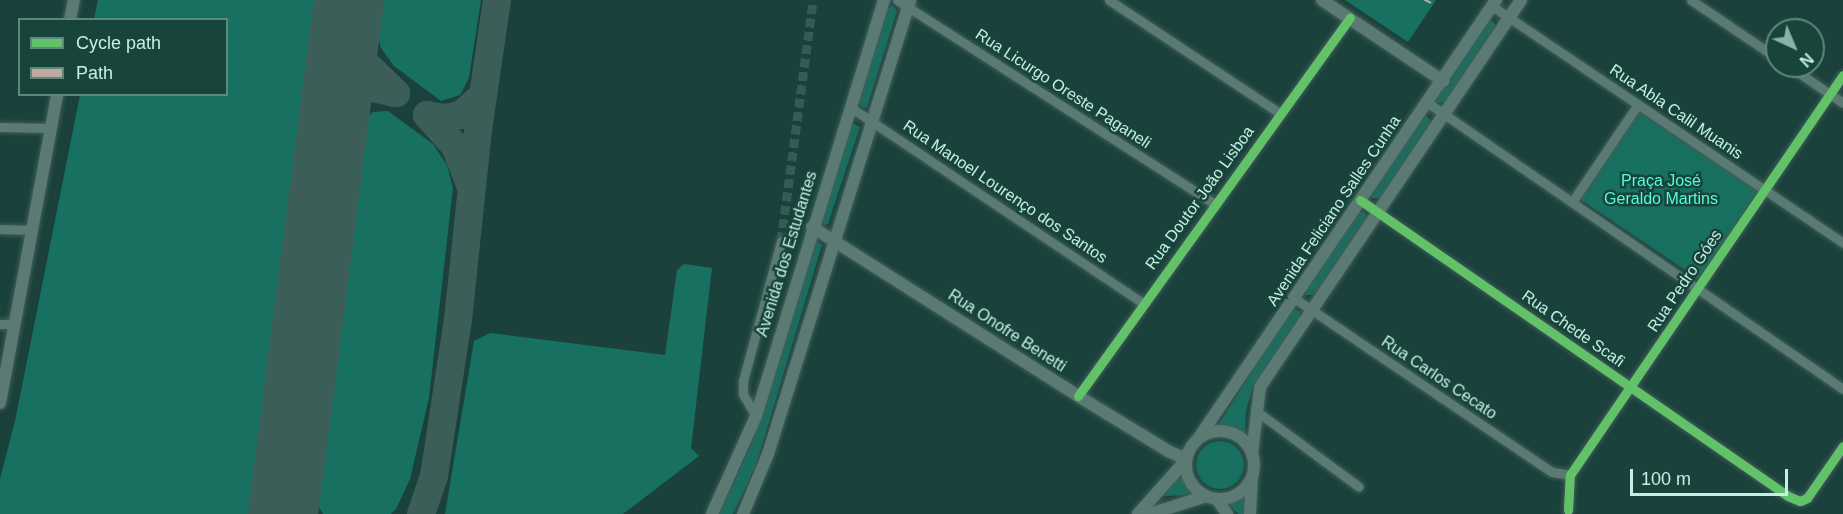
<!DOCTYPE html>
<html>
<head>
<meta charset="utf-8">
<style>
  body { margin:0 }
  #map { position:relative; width:1843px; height:514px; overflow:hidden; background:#1a413b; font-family:Arial,sans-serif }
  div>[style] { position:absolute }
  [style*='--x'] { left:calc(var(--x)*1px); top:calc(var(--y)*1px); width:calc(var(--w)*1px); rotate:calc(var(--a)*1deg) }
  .green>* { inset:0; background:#177060; transform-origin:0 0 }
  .round { border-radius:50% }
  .taxiway>* { height:28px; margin:-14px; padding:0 14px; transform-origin:14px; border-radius:14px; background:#3c5e58 }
  .runway>* { height:70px; margin:-35px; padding:0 35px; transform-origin:35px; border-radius:35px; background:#3c5e58 }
  .street-tunnel>* { height:9px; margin-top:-4.5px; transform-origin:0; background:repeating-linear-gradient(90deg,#345b54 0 9px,transparent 0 13.5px) }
  .roads { filter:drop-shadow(0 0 2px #405e59) drop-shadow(0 0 2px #405e59) }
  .street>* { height:9px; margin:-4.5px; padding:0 4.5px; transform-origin:4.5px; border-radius:4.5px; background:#5b7a73 }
  .secondary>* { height:12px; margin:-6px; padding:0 6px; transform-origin:6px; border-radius:6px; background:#5b7a73 }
  .secondary>.ring { margin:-6px; padding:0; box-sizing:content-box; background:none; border:12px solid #5b7a73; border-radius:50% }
  .quiet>* { height:8px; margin-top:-4px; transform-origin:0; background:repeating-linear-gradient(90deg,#c3a89e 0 15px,transparent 0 23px) }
  .cycleway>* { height:9px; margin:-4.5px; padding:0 4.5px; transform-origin:4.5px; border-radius:4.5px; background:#61c268 }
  span { translate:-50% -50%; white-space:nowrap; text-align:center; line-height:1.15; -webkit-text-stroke:5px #17443b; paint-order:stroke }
  .street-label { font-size:16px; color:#c6eee3 }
  .park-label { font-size:16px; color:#52fddd }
  .legend { position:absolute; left:18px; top:18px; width:210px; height:78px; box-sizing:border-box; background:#17443b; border:2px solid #5d887e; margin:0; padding:8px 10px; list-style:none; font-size:18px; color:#c6eee3 }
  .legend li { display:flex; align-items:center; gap:12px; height:30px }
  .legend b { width:30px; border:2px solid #5d887e }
  .north { position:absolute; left:1765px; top:18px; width:60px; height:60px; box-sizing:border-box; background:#17443b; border:2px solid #5d887e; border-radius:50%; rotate:136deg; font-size:16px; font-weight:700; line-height:24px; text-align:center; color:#c6eee3 }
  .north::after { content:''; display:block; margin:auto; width:21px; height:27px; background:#8ab1a8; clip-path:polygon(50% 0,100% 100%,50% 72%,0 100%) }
  .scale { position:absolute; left:1630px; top:469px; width:158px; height:27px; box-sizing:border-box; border:3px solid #c6eee3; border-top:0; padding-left:8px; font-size:18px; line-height:21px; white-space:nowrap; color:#c6eee3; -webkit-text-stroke:4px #17443b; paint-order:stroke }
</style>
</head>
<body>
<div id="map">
  <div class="green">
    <i style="clip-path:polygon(98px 0,321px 0,255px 514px,0 514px,0 479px,15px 421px,80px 95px,226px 94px,226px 20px,94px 19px)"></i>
    <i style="clip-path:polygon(375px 0,481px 0,469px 78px,460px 95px,441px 101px,394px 66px,381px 48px,373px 18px)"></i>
    <i style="clip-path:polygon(1345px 0,1436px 0,1408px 42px)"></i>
    <i style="clip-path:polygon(893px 6px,897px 11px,867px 107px,863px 108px,857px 102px,888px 8px)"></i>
    <i style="clip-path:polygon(1489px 18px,1496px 25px,1445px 102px,1437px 103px,1435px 99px)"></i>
    <i style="clip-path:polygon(388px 111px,433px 144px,447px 165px,453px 188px,429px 398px,410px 479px,396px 509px,391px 514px,323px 514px,317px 504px,315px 484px,360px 124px,373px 112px)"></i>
    <i style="left:1639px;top:111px;width:144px;height:106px;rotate:34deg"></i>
    <i style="clip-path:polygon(1426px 115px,1432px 122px,1380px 198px,1372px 198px,1370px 194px)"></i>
    <i style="clip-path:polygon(852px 123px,860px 127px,828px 224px,823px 225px,818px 222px)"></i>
    <i style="clip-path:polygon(1356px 212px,1364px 212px,1367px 217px,1314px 295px,1306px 295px,1304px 292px)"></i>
    <i style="clip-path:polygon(816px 241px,822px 245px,756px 465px,733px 514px,719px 514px,751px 445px)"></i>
    <i style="clip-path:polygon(684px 264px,712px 268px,691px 448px,699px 456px,623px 514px,445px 514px,474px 341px,490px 333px,665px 355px,677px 270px)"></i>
    <i style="clip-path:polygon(1291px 309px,1300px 311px,1300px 317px,1253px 386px,1246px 411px,1245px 435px,1217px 427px)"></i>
    <i class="round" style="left:1196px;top:441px;width:48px;height:48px"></i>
    <i style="clip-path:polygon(1179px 474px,1192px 495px,1161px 496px)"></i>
    <i style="clip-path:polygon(1249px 492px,1248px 514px,1238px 514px,1228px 503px)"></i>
  </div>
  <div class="taxiway">
    <i style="--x:332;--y:123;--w:24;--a:-62"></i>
    <i style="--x:343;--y:102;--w:19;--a:-35"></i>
    <i style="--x:359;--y:91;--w:11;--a:-22"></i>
    <i style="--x:369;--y:87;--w:28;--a:13"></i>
    <i style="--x:396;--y:93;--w:43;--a:-135.9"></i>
    <i style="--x:365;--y:63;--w:29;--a:-117"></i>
    <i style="--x:352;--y:37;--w:37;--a:-95"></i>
    <i style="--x:470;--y:185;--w:42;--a:-111"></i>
    <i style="--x:455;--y:146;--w:42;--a:-132.1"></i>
    <i style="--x:427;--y:115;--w:18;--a:9"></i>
    <i style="--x:445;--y:118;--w:16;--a:-11"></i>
    <i style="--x:461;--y:115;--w:30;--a:-42"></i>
    <i style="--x:288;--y:485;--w:31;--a:69"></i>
    <i style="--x:421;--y:514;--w:40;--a:-71.1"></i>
    <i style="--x:434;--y:476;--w:158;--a:-81.3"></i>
    <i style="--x:458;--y:320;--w:191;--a:-84"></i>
    <i style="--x:478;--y:130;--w:131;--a:-81.7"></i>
  </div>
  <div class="runway">
    <i style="--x:283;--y:514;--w:518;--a:-82.68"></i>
  </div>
  <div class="street-tunnel">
    <i style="--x:781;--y:241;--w:243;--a:-82.4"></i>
  </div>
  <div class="roads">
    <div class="street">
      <i style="--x:897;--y:0;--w:376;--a:32.7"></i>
      <i style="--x:1109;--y:0;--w:205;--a:33.5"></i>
      <i style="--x:1691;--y:0;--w:104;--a:34"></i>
      <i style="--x:1492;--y:6;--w:424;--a:34"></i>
      <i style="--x:1789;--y:66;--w:65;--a:34.4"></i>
      <i style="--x:1428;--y:103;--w:504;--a:34.57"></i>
      <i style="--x:850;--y:107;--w:353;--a:33.8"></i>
      <i style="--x:0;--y:127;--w:51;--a:1.1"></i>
      <i style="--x:1360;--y:200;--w:520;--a:34.67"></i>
      <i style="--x:1788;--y:496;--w:13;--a:23"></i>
      <i style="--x:1800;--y:501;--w:8;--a:-23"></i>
      <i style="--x:1807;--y:498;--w:63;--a:-55.3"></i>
      <i style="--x:1572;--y:202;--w:118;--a:-56"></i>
      <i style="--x:0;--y:229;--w:32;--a:2"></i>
      <i style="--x:1294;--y:298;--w:311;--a:34"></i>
      <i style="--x:1552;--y:472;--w:18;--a:9"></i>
      <i style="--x:0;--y:324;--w:14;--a:0"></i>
      <i style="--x:1078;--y:396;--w:466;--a:-54.3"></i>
      <i style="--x:1255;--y:410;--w:129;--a:36.5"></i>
      <i style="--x:756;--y:416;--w:26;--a:-121"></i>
      <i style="--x:743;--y:394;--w:13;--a:-90"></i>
      <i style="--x:743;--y:381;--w:145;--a:-74.8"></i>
      <i style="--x:1568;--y:510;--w:35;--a:-87"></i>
      <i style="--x:1570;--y:475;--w:484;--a:-55.7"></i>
    </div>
    <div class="secondary">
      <i style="--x:1322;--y:0;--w:146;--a:33.8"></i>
      <i style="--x:70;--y:20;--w:20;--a:-79"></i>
      <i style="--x:812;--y:227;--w:315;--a:32.4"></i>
      <i style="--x:1078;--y:396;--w:105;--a:31.4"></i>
      <i style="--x:1168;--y:451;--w:20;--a:24"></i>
      <i style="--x:0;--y:403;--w:314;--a:-79.5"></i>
      <i class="ring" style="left:1186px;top:431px;width:56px;height:56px"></i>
      <i style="--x:1198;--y:439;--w:531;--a:-55.83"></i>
      <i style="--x:1252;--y:454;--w:67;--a:-83.2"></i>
      <i style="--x:1260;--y:387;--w:467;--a:-56"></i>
      <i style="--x:1217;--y:499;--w:18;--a:56"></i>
      <i style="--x:712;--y:514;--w:107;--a:-65.8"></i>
      <i style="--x:756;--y:416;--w:435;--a:-72.9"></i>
      <i style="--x:743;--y:514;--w:65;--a:-67.4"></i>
      <i style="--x:768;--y:454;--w:476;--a:-72.6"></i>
      <i style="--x:1138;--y:514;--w:72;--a:-48.4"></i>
      <i style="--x:1150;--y:514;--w:59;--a:-17.8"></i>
      <i style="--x:1250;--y:514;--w:35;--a:-87"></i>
    </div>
  </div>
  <div class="quiet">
    <i style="--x:1427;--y:2;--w:2;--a:-63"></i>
  </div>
  <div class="cycleway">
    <i style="--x:1360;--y:200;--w:520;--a:34.67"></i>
    <i style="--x:1788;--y:496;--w:13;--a:23"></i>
    <i style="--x:1800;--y:501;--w:8;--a:-23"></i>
    <i style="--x:1807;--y:498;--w:63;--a:-55.3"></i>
    <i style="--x:1078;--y:396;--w:466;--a:-54.3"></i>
    <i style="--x:1568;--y:510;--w:35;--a:-87"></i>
    <i style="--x:1570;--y:475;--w:484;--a:-55.7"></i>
  </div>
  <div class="street-label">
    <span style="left:1063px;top:89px;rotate:33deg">Rua Licurgo Oreste Paganeli</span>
    <span style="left:1676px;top:112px;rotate:34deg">Rua Abla Calil Muanis</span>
    <span style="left:1005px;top:192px;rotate:34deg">Rua Manoel Lourenço dos Santos</span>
    <span style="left:1200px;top:198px;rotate:-54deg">Rua Doutor João Lisboa</span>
    <span style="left:1334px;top:211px;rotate:-56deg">Avenida Feliciano Salles Cunha</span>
    <span style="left:787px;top:254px;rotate:-73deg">Avenida dos Estudantes</span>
    <span style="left:1685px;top:281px;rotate:-56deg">Rua Pedro Góes</span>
    <span style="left:1573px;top:329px;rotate:35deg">Rua Chede Scafi</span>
    <span style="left:1007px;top:331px;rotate:33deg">Rua Onofre Benetti</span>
    <span style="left:1439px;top:378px;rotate:34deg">Rua Carlos Cecato</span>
  </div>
  <div class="park-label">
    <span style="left:1661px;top:190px">Praça José<br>Geraldo Martins</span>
  </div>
  <ul class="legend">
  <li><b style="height:8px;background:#61c268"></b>Cycle path</li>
  <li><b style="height:8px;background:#c3a89e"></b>Path</li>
  </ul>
  <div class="north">N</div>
  <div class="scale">100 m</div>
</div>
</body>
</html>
